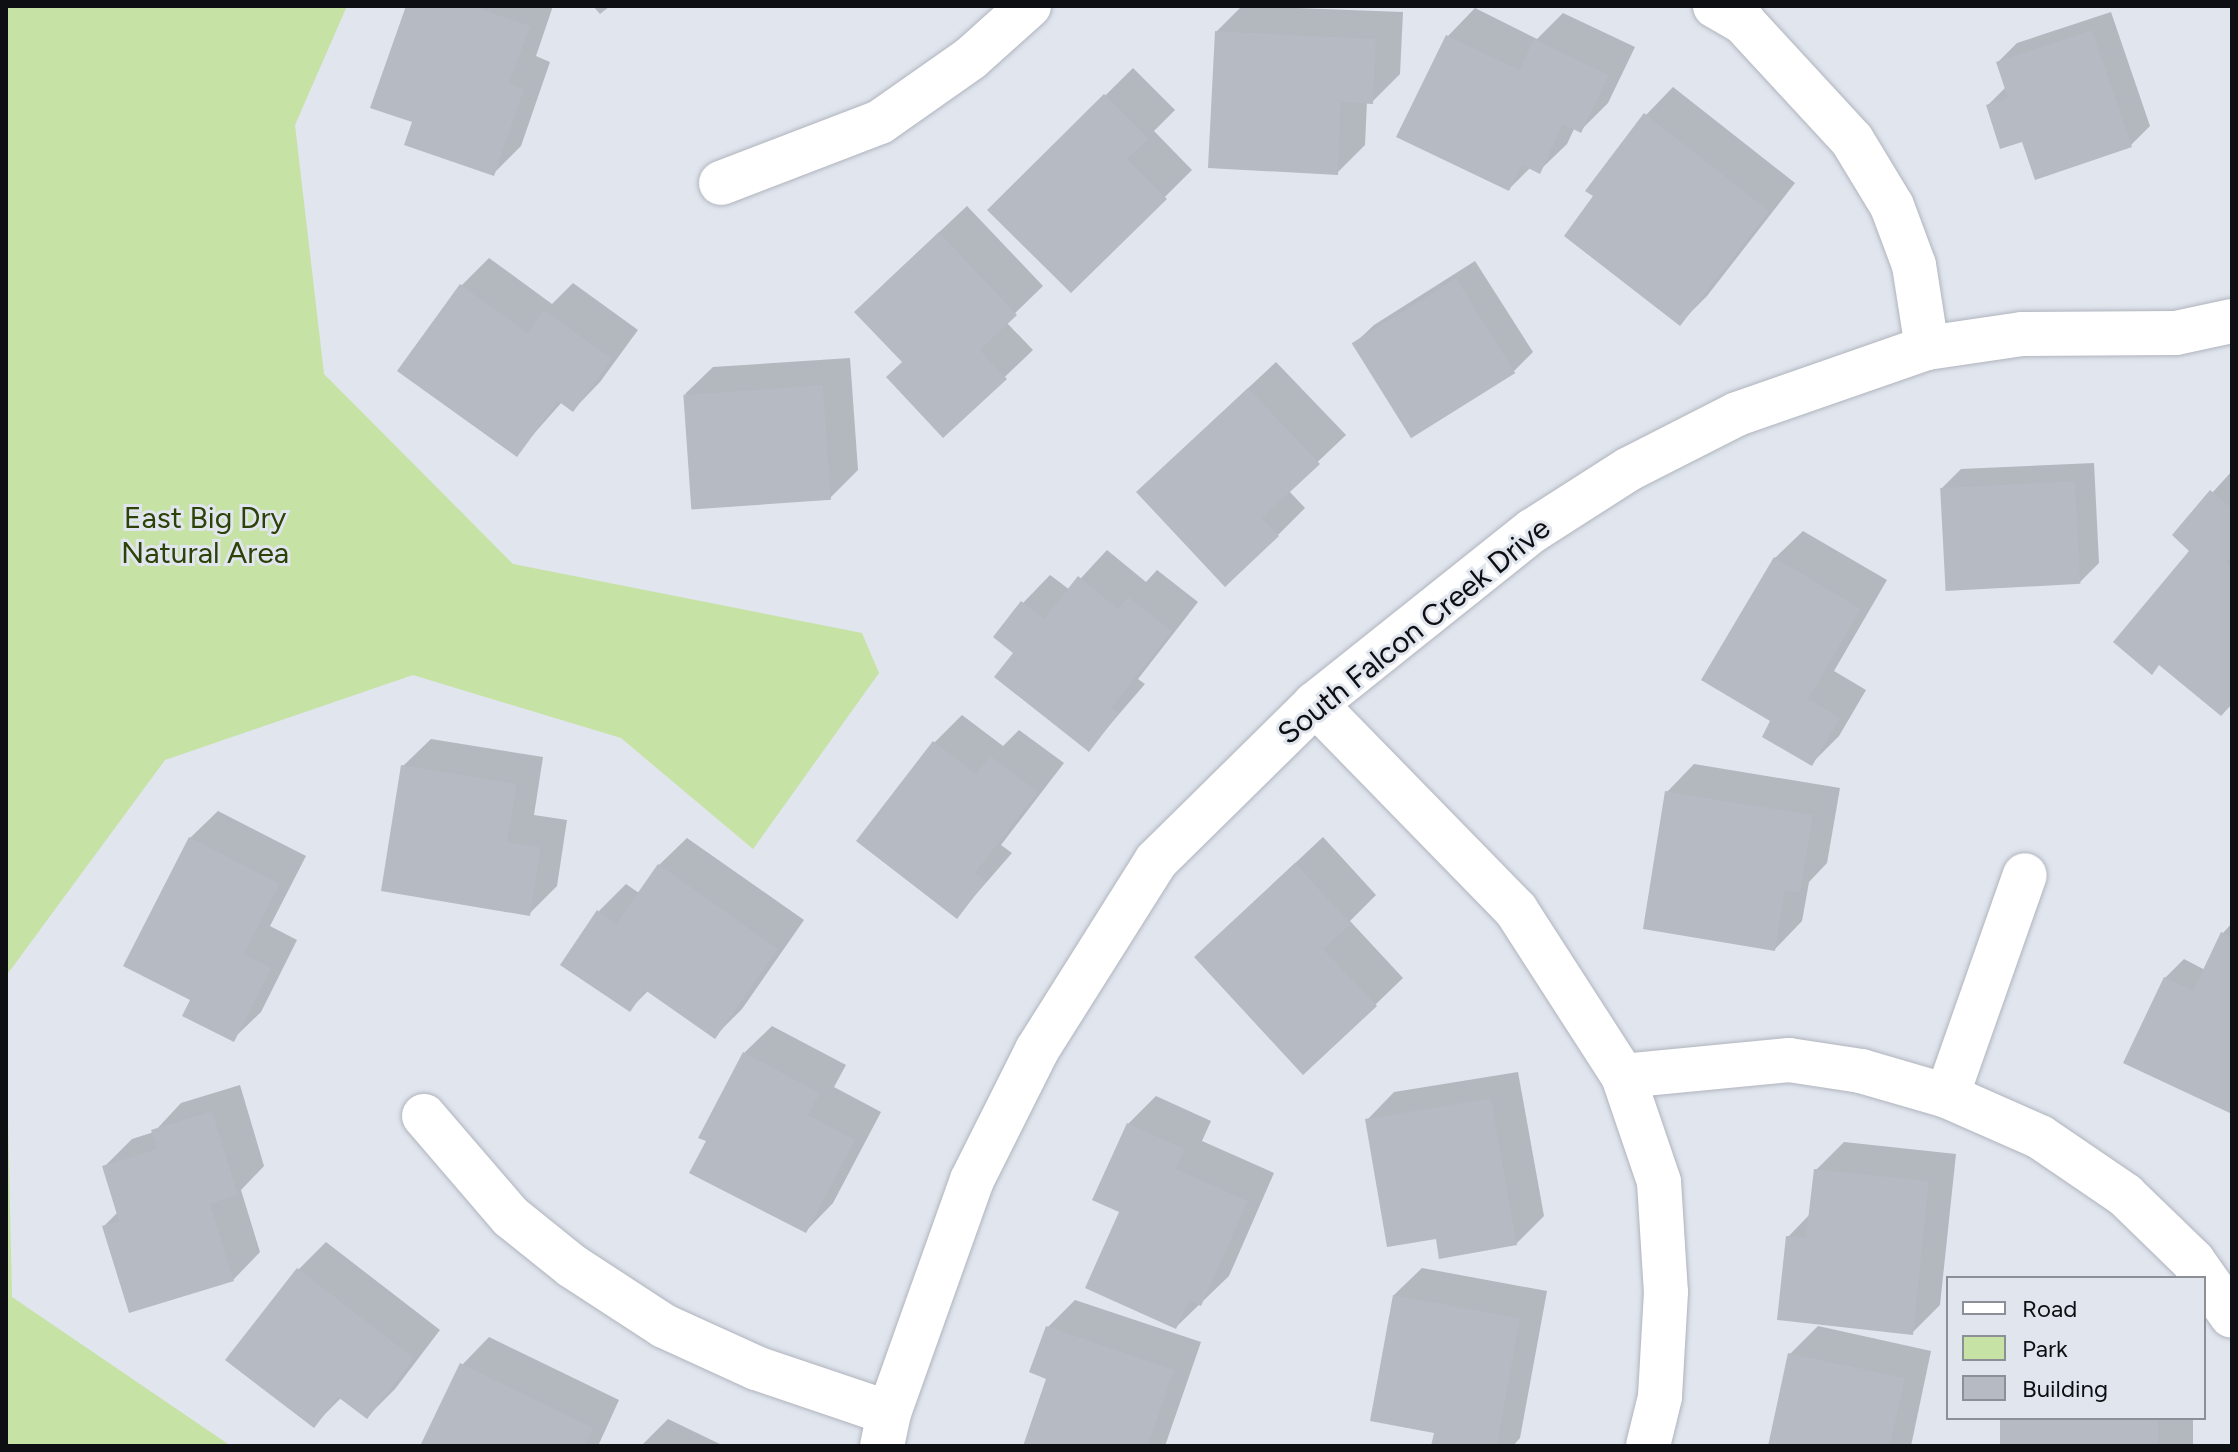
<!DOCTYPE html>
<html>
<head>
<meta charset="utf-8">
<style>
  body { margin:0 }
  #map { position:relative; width:2238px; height:1452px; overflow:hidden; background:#e0e5ee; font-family:Figtree,sans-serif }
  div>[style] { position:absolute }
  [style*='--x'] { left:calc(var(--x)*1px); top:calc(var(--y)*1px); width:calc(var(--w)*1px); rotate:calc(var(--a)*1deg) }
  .green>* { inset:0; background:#c6e2a4 }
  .shadow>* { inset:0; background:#0003; transform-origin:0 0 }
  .building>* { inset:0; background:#b5bac3; transform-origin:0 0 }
  .roads { filter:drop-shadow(0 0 2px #b0b4bd) drop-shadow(0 0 2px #b0b4bd) }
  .street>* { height:44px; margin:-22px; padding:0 22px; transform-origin:22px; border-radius:22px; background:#fff }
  span { translate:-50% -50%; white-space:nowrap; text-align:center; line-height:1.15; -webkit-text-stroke:6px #e0e5ee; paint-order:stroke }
  .park-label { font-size:30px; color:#2d4207 }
  .street-label { font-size:30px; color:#0e0f12 }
  .frame { position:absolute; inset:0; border:8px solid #0e0f12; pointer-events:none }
  .legend { position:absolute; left:1946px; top:1276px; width:260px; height:144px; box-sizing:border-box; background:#e0e5ee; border:2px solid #8c8f96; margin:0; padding:10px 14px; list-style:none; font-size:24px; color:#0e0f12 }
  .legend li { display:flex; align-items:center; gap:16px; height:40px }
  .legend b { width:40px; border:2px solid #8c8f96 }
</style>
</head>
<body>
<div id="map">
  <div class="green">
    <i style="clip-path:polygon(6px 6px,347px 6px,295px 125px,324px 374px,513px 564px,862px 633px,879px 673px,753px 849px,621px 738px,413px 675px,165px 760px,6px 976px)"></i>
    <i style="clip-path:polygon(6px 1031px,12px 1297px,231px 1446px,6px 1446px)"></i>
  </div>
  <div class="shadow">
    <i style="clip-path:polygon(408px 6px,553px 6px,536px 56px,550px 62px,521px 146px,493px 174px,414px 121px)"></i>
    <i style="clip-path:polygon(1242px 6px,1403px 12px,1400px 74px,1372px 102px,1367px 101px,1365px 145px,1337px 173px,1216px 32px)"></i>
    <i style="clip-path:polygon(1475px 8px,1537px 39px,1563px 13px,1635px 47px,1608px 103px,1581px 130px,1575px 127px,1567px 144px,1539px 171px,1531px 167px,1509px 189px,1448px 36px)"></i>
    <i style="clip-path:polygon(2111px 12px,2150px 126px,2131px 145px,2036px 177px,2023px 139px,1988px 105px,2006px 87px,1998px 62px,2017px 43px)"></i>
    <i style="clip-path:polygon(1133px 68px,1175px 110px,1154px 131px,1192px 170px,1071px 290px,990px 210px)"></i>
    <i style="clip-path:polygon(1673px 87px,1795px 183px,1707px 296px,1680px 323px,1596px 196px,1646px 115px)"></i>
    <i style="clip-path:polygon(967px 206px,1043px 286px,1006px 322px,1033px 350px,944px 435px,904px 362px,884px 284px)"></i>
    <i style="clip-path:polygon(489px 258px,552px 304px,573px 283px,638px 330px,600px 382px,573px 410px,562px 402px,516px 454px,461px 286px)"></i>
    <i style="clip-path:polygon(1475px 261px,1533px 352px,1514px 371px,1355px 343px,1374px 325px)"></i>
    <i style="clip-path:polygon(850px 358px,858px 470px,830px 498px,685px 394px,713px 367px)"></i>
    <i style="clip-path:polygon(1276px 362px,1346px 435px,1288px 490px,1305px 508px,1278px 535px,1167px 464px)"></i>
    <i style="clip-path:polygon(2094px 463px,2099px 563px,2080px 582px,1942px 488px,1961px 469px)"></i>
    <i style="clip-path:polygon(2232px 471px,2232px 703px,2192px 550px,2174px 535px)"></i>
    <i style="clip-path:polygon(1803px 531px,1887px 580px,1834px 671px,1866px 690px,1839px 736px,1811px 764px,1773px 720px,1775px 558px)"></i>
    <i style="clip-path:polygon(1107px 550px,1146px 582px,1157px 570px,1198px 602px,1138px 679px,1145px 684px,1089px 749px,1016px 653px,1023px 603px,1050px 575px,1070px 590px)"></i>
    <i style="clip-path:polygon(962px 715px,1003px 746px,1019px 730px,1064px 763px,1001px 845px,1012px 853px,957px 916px,859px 841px,935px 742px)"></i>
    <i style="clip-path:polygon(431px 739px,543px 757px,534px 815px,567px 820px,557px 886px,529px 914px,403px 766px)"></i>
    <i style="clip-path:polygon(1694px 764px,1840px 788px,1827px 863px,1809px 882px,1802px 921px,1775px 949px,1667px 792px)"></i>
    <i style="clip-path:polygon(218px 811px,306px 856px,270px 926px,297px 940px,261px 1012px,233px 1039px,193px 999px,190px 838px)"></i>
    <i style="clip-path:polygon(1323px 837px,1376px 895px,1350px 921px,1403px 978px,1375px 1005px,1224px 930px)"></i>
    <i style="clip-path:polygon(687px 838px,804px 920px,742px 1009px,715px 1036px,649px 990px,629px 1010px,599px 911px,626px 884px,639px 893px,659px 865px)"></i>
    <i style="clip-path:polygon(2232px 923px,2232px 1111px,2165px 978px,2184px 959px,2205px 970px,2223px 933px)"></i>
    <i style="clip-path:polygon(772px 1026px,846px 1065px,834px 1087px,881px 1112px,833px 1203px,806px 1231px,708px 1140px,744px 1053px)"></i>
    <i style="clip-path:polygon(1518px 1072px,1544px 1216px,1516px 1244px,1437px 1237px,1367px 1120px,1394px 1092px)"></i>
    <i style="clip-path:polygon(240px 1085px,264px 1166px,241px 1190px,260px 1252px,233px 1280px,104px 1226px,118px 1212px,104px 1167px,132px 1139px,154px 1132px,181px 1103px)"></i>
    <i style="clip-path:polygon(1156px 1096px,1211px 1121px,1202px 1141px,1274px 1173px,1229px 1276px,1176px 1327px,1122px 1211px,1128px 1124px)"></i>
    <i style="clip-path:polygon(1844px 1142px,1956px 1154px,1940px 1305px,1912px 1333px,1788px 1237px,1811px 1213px,1816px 1170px)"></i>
    <i style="clip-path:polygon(326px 1242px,440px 1330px,395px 1389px,367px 1417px,342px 1397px,314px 1425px,228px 1360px,299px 1269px)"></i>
    <i style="clip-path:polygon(1422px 1268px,1547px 1291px,1520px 1438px,1513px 1446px,1433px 1446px,1436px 1431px,1394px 1295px)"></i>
    <i style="clip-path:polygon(1075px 1300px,1201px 1342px,1165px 1446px,1025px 1446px,1048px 1377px,1048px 1327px)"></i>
    <i style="clip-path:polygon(1818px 1326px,1931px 1351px,1911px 1446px,1770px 1446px,1790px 1354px)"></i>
    <i style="clip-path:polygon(489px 1337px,619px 1400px,598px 1446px,422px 1446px,462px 1365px)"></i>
    <i style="left:2002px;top:1418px;width:191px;height:29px"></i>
    <i style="clip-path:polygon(668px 1419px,724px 1446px,641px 1446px)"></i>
  </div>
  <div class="building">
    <i style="clip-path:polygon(406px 6px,472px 6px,530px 26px,509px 84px,524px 89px,494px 176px,404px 145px,412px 122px,370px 108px)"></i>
    <i style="clip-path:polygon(593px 6px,610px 6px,600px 14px)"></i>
    <i style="clip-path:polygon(2092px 30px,2132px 147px,2035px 180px,2022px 142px,2000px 149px,1986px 105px,2008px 98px,1996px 62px)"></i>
    <i style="clip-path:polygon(1215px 31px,1376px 39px,1373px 104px,1341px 102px,1338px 175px,1208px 168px)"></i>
    <i style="clip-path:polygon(1446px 35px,1519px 70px,1534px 39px,1609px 75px,1581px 133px,1563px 124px,1540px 174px,1522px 165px,1509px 191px,1396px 137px)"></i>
    <i style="clip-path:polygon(1104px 94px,1149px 139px,1127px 159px,1167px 199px,1071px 293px,987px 210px)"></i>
    <i style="clip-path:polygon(1644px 113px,1769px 211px,1680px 326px,1564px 236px,1593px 196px,1585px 191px)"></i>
    <i style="clip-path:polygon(939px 232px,1017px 315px,980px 350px,1007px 379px,943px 438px,886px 377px,902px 362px,854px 312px)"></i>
    <i style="left:1456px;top:278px;width:112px;height:123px;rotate:58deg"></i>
    <i style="clip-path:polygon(460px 284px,527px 333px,544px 310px,612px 359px,573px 412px,558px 401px,517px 457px,397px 371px)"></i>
    <i style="left:823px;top:385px;width:115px;height:140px;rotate:86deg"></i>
    <i style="clip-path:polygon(1248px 388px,1320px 464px,1262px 518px,1279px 536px,1225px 587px,1136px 492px)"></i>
    <i style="left:2075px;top:481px;width:103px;height:135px;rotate:87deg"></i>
    <i style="clip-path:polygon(2210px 490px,2232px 508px,2232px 556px,2226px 563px,2232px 568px,2232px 704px,2221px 716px,2159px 665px,2152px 675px,2113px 642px,2189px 551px,2172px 535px)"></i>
    <i style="clip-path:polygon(1774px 557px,1861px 609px,1808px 699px,1840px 718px,1812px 766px,1762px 737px,1770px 721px,1701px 680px)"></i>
    <i style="clip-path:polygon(1078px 576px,1118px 609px,1128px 597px,1172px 631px,1112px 707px,1119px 713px,1089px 752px,994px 677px,1013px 653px,993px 637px,1021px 601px,1044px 619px)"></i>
    <i style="clip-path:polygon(933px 741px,976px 774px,990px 756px,1038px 792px,975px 873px,986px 881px,957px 919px,856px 841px)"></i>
    <i style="clip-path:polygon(401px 765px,517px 784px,507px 842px,541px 847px,530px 916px,381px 891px)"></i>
    <i style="clip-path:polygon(1665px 791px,1813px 815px,1800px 893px,1785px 890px,1775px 951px,1643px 929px)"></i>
    <i style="clip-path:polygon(189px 837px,280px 884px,244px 954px,271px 968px,234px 1042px,182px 1016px,190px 1000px,123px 966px)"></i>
    <i style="clip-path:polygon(1295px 863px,1351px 924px,1323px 949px,1377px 1006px,1303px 1075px,1194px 957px)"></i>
    <i style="clip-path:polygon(658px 864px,778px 949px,715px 1039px,645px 990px,630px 1012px,560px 965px,597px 910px,616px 924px)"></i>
    <i style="clip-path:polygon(2221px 932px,2232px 937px,2232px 1114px,2123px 1063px,2164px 977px,2193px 991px)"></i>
    <i style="clip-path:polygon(743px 1052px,820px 1093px,808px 1115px,855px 1140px,806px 1233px,689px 1173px,706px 1141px,698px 1138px)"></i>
    <i style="clip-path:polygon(1491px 1098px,1517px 1245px,1439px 1259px,1436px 1239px,1387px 1247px,1365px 1119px)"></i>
    <i style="clip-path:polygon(212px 1111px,238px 1195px,210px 1204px,234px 1281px,129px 1313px,102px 1226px,119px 1221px,102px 1166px,157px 1149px,151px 1130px)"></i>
    <i style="clip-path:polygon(1127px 1123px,1185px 1149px,1176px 1169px,1248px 1201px,1201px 1306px,1189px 1300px,1176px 1329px,1085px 1288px,1119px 1212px,1092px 1200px)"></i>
    <i style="clip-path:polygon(1814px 1169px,1929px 1181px,1913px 1335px,1777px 1320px,1786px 1236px,1806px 1237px)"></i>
    <i style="clip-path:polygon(297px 1268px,414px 1358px,367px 1419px,338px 1397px,314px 1428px,225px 1360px)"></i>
    <i style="clip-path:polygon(1393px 1295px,1520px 1318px,1497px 1446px,1431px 1446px,1434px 1433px,1370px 1421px)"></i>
    <i style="clip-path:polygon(1046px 1326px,1174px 1370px,1148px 1446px,1023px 1446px,1046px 1379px,1029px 1372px)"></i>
    <i style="clip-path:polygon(1788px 1353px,1905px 1378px,1890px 1446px,1768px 1446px)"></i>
    <i style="clip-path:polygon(460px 1363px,593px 1428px,585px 1446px,420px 1446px)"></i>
    <i style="left:2000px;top:1418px;width:158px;height:29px"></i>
  </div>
  <div class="roads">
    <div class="street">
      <i style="--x:1715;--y:6;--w:34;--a:30"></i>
      <i style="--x:1744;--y:23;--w:159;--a:47.3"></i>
      <i style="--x:1852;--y:140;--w:77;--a:58.8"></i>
      <i style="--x:1892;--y:206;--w:63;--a:69.6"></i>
      <i style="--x:1914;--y:265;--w:84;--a:81.1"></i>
      <i style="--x:721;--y:183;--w:170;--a:-21"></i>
      <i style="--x:880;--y:122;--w:111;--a:-35.1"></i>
      <i style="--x:971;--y:58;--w:78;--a:-41.9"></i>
      <i style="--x:1315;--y:704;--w:288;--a:45.7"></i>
      <i style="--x:1516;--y:910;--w:197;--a:57.2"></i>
      <i style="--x:1623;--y:1076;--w:112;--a:71.2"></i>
      <i style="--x:1659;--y:1182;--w:110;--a:86.4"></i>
      <i style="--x:1666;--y:1292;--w:105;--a:93.3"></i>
      <i style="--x:1660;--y:1397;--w:50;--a:103.8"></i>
      <i style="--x:1623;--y:1076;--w:167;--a:-5.5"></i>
      <i style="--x:1789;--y:1060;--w:73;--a:8.7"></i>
      <i style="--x:1861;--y:1071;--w:90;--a:16.2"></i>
      <i style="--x:1947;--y:1096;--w:102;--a:23.8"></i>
      <i style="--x:2040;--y:1137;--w:103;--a:34.3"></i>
      <i style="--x:2125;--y:1195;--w:95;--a:44.1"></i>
      <i style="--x:2193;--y:1261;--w:67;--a:54.7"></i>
      <i style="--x:1947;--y:1096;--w:234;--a:-70.6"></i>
      <i style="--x:424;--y:1116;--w:133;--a:49.3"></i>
      <i style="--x:511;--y:1217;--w:78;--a:38.8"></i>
      <i style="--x:572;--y:1266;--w:110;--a:33.1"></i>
      <i style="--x:664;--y:1326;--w:101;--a:24.5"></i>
      <i style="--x:756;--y:1368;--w:140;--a:18.7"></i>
      <i style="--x:882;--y:1446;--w:34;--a:-78"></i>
      <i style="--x:889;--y:1413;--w:247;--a:-70.4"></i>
      <i style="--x:972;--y:1180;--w:145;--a:-63.4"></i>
      <i style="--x:1037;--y:1050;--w:223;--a:-57.8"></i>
      <i style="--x:1156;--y:861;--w:223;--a:-44.6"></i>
      <i style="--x:1315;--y:704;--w:278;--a:-38.6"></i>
      <i style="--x:1532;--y:531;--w:115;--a:-32.6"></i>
      <i style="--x:1629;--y:469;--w:121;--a:-27"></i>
      <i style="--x:1737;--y:414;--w:201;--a:-19.2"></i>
      <i style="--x:1927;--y:348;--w:96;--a:-8.4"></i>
      <i style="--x:2022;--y:334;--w:154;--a:-0.4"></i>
      <i style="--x:2176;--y:333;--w:57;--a:-12.1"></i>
    </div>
  </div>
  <div class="park-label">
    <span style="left:205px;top:535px">East Big Dry<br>Natural Area</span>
  </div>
  <div class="street-label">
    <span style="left:1414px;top:631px;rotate:-39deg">South Falcon Creek Drive</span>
  </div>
  <div class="frame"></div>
  <ul class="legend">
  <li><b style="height:10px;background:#fff"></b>Road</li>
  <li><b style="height:22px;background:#c6e2a4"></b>Park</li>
  <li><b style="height:22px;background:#b5bac3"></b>Building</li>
  </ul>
</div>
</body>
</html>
